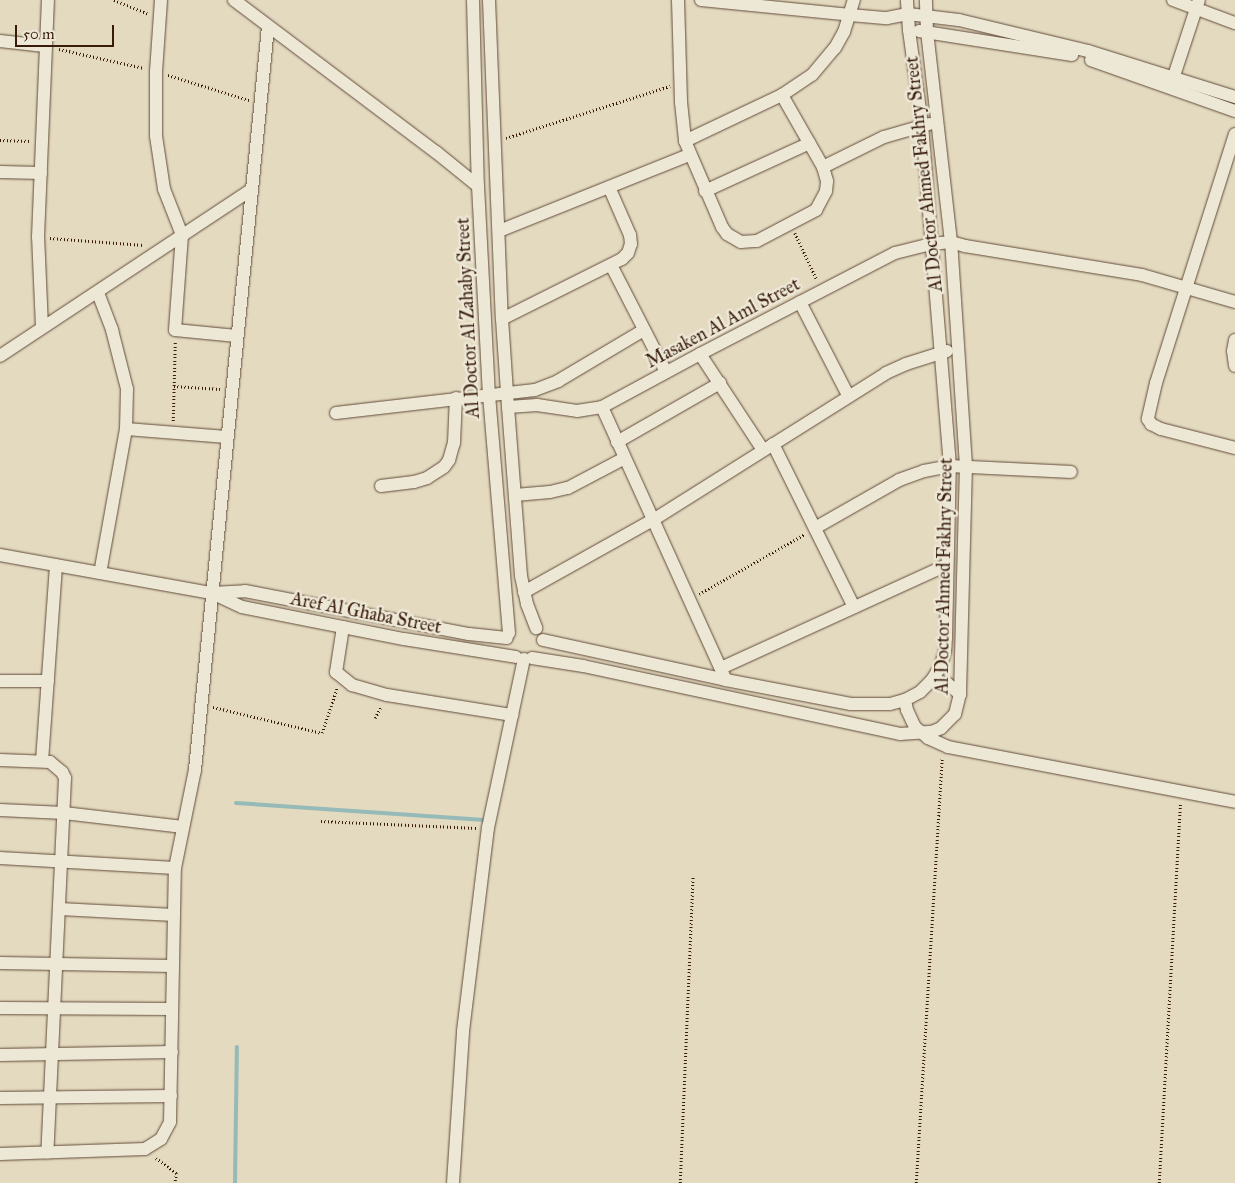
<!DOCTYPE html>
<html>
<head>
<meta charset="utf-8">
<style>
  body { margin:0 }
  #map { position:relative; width:1235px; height:1183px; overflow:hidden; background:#e3dac0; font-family:"IM FELL Great Primer",serif }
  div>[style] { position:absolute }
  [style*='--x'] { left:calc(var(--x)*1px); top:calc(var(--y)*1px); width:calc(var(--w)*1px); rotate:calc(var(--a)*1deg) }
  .stream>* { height:4px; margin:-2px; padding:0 2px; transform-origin:2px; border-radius:2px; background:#96bab8 }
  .path>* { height:2.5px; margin-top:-1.25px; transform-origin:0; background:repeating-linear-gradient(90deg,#381b0b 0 1px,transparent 0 3.5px) }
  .roads { filter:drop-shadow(0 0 1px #634b38) drop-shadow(0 0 1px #634b38) }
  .minor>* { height:12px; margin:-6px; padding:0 6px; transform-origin:6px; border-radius:6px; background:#ede7d6 }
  span { translate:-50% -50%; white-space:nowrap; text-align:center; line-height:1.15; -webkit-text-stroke:5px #ede7d6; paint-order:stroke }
  .street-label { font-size:18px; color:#381b0b }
  .scale { position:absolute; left:15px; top:25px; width:99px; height:22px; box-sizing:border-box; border:2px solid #381b0b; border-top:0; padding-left:6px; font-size:15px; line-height:18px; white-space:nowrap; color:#381b0b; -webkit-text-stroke:4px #ede7d6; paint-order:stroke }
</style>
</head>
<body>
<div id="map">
  <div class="stream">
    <i style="--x:236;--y:803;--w:253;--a:3.9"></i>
    <i style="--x:235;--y:1183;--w:136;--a:-89.2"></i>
  </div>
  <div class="path">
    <i style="--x:114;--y:0;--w:38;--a:22"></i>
    <i style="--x:59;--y:49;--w:87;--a:12.6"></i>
    <i style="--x:168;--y:75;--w:85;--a:17.2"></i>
    <i style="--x:506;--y:138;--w:172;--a:-17.6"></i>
    <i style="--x:0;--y:140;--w:30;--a:2"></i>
    <i style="--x:795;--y:233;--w:52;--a:64.9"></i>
    <i style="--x:50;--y:238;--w:94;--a:4.3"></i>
    <i style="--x:174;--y:386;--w:46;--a:3.7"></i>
    <i style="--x:173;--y:421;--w:79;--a:-88.5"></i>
    <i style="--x:699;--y:594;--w:122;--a:-29.5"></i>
    <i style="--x:213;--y:707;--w:112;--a:13.4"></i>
    <i style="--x:322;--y:733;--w:47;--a:-71.6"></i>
    <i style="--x:375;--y:718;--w:13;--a:-63"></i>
    <i style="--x:321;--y:821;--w:156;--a:2.6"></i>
    <i style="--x:156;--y:1158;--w:26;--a:36"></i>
    <i style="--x:177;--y:1173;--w:10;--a:101"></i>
    <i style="--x:680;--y:1183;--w:306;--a:-87.6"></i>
    <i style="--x:916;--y:1183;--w:425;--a:-86.5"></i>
    <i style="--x:1159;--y:1183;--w:379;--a:-86.8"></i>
  </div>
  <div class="roads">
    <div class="minor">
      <i style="--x:161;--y:0;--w:71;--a:94"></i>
      <i style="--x:156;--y:71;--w:65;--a:90"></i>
      <i style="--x:156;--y:136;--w:54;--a:81.4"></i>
      <i style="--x:164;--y:189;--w:49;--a:68.6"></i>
      <i style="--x:182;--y:235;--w:95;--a:94.2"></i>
      <i style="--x:175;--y:330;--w:62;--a:5.5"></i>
      <i style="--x:234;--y:0;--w:253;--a:37"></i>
      <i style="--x:436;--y:152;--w:54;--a:39"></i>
      <i style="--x:473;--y:0;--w:186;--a:88.5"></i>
      <i style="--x:478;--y:186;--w:209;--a:87"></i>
      <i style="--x:489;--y:395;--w:239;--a:85.2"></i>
      <i style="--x:489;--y:0;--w:319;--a:87.7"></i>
      <i style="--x:502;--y:319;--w:88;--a:86.1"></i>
      <i style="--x:508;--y:407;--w:169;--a:85.6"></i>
      <i style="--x:521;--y:576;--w:29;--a:78"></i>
      <i style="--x:527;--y:604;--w:26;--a:69"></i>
      <i style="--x:678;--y:0;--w:102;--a:88.3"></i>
      <i style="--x:681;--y:102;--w:39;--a:84"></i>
      <i style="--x:685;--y:141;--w:94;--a:66.7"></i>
      <i style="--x:722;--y:227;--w:9;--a:54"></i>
      <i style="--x:727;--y:234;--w:16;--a:30"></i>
      <i style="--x:741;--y:242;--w:16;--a:-4"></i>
      <i style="--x:757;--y:241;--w:67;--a:-27.7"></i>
      <i style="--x:816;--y:210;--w:21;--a:-62"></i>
      <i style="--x:826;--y:191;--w:10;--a:-84"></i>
      <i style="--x:827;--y:181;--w:15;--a:-106"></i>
      <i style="--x:823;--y:167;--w:83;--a:-119.7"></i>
      <i style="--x:701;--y:0;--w:150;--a:5.7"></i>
      <i style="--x:850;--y:15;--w:37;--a:5"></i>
      <i style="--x:887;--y:18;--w:21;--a:-11"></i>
      <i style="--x:908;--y:14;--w:51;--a:6.7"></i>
      <i style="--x:959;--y:20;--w:133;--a:13.5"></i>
      <i style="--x:1088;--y:51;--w:154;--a:17.4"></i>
      <i style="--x:1173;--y:0;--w:66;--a:20.4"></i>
      <i style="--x:919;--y:31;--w:155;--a:8.9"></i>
      <i style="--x:0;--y:41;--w:45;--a:6.3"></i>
      <i style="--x:1091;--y:60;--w:153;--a:19.5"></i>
      <i style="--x:1171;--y:85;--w:89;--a:-71.8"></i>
      <i style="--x:1235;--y:134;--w:261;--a:107.6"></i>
      <i style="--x:1156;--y:383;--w:37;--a:103"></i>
      <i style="--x:1148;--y:419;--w:6;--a:59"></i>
      <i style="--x:1151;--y:424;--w:11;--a:27"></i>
      <i style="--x:1161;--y:429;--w:76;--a:14.4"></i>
      <i style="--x:685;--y:141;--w:107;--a:-25.4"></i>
      <i style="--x:782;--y:95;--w:36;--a:-34"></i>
      <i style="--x:812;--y:75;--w:35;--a:-50"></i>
      <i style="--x:835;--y:48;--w:18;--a:-61"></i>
      <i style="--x:844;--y:32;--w:34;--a:-73"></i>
      <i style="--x:823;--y:167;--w:68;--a:-26.2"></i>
      <i style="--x:884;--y:137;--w:47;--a:-16.1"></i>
      <i style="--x:0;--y:172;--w:41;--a:1.4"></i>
      <i style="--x:705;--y:191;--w:115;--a:-24.6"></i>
      <i style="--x:499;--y:231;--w:205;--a:-21.8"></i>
      <i style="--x:611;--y:265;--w:120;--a:62.8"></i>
      <i style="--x:98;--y:293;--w:40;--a:69"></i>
      <i style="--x:112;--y:330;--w:61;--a:75.7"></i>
      <i style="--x:127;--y:389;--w:40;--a:91.4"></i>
      <i style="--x:126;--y:429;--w:146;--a:100.2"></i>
      <i style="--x:800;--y:302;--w:105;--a:62.7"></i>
      <i style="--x:502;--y:319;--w:134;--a:-26.6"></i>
      <i style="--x:622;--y:259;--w:8;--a:-45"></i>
      <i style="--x:628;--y:253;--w:9;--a:-72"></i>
      <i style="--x:631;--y:244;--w:9;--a:-96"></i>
      <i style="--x:630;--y:235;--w:52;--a:-113.6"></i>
      <i style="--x:42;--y:327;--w:90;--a:-92.5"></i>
      <i style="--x:38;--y:237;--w:237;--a:-87.6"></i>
      <i style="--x:1235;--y:340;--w:11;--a:100"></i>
      <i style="--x:1233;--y:351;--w:15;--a:82"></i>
      <i style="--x:700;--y:354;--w:115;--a:56.7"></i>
      <i style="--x:0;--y:356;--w:302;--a:-33.5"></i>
      <i style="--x:508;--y:407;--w:29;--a:-4"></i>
      <i style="--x:537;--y:405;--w:40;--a:8.5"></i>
      <i style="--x:577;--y:411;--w:25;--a:-9"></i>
      <i style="--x:602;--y:407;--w:111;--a:-28.4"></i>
      <i style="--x:700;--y:354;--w:220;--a:-27.4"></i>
      <i style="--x:895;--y:253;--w:37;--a:-14"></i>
      <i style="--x:931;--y:244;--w:20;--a:-6"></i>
      <i style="--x:951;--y:242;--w:15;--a:16"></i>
      <i style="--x:965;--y:246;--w:179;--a:9.3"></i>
      <i style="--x:1142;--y:275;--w:97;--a:16.2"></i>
      <i style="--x:602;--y:407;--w:300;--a:65.6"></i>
      <i style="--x:336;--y:413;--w:200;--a:-6.6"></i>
      <i style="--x:535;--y:390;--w:25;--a:-21"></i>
      <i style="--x:558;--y:381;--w:100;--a:-30.7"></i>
      <i style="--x:126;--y:429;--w:101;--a:4.5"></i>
      <i style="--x:617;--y:442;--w:119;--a:-29.8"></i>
      <i style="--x:773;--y:444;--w:182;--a:63.6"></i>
      <i style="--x:381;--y:486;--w:33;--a:-7"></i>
      <i style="--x:414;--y:482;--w:14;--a:-17"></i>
      <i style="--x:427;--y:478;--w:20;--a:-33"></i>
      <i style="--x:444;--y:467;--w:9;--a:-54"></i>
      <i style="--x:449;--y:460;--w:18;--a:-74"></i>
      <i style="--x:454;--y:443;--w:45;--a:-87.5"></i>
      <i style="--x:515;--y:495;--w:35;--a:-5"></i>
      <i style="--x:550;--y:492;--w:18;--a:-13"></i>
      <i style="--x:568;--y:488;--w:64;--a:-27.8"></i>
      <i style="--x:815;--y:528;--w:97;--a:-29.7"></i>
      <i style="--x:899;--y:480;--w:27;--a:-20"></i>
      <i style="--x:924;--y:471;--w:26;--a:-11"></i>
      <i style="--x:950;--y:466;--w:121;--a:2.8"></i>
      <i style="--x:0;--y:555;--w:215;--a:10.2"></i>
      <i style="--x:212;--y:593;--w:33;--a:25"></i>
      <i style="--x:242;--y:607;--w:165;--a:11.2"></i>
      <i style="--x:404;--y:639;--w:113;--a:9.1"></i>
      <i style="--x:524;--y:592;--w:148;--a:-29.2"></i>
      <i style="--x:653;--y:520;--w:275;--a:-32.2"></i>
      <i style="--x:886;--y:373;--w:22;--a:-24"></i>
      <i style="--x:906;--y:364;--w:43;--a:-17.6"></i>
      <i style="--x:212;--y:593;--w:33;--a:-3"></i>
      <i style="--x:245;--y:591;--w:228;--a:10.9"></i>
      <i style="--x:469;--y:634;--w:38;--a:6"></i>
      <i style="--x:343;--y:627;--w:46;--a:98.8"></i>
      <i style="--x:336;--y:672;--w:21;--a:39"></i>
      <i style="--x:352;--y:685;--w:36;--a:16"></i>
      <i style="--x:387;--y:695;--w:127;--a:9.1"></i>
      <i style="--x:543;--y:640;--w:187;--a:12.3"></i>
      <i style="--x:726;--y:680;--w:127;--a:10.9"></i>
      <i style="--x:851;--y:704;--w:39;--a:0"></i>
      <i style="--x:890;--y:704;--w:16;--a:-15"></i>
      <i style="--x:905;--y:700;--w:17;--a:-28"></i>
      <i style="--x:920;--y:692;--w:17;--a:-45"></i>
      <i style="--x:932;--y:680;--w:15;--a:-58"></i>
      <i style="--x:940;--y:667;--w:16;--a:-72"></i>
      <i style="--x:945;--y:652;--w:15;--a:-86"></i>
      <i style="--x:946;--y:637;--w:171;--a:-88.7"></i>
      <i style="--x:950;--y:466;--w:342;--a:-94.7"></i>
      <i style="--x:922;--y:125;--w:96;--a:-97.8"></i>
      <i style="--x:909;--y:30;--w:30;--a:-94"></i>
      <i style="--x:532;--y:658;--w:52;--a:8.9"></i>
      <i style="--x:583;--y:666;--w:324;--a:12.1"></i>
      <i style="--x:900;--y:734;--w:32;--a:-4"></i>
      <i style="--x:932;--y:732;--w:10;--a:-24"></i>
      <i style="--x:941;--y:728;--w:20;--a:-45"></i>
      <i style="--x:955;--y:714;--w:21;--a:-76"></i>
      <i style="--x:960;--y:694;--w:228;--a:-88.5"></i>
      <i style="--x:966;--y:466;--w:225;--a:-93.8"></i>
      <i style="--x:951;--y:242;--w:211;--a:-96.5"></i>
      <i style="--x:927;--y:32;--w:32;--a:-92"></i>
      <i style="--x:721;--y:668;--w:248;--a:-24.5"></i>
      <i style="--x:932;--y:680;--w:16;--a:14"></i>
      <i style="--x:948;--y:684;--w:16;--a:40"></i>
      <i style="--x:0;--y:681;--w:48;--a:0"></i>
      <i style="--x:905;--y:700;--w:10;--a:79"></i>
      <i style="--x:907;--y:710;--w:19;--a:65"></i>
      <i style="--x:915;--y:727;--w:17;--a:40"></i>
      <i style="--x:928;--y:738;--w:22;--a:24"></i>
      <i style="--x:948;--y:747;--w:292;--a:10.8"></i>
      <i style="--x:0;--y:760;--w:50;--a:2.3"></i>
      <i style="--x:50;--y:762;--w:16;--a:40"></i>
      <i style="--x:62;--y:772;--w:7;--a:63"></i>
      <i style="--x:65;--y:778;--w:375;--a:92.7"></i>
      <i style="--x:42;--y:761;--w:196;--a:-85.9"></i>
      <i style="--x:0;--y:810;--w:64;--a:2.7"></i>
      <i style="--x:64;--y:813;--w:120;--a:6.7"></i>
      <i style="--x:0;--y:858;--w:175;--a:3.3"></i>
      <i style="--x:60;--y:909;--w:114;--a:3"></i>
      <i style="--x:0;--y:963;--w:173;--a:1"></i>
      <i style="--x:0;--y:1008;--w:172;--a:0.3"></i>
      <i style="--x:0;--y:1055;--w:172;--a:-1"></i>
      <i style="--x:0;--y:1098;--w:171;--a:-0.7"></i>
      <i style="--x:0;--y:1154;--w:145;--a:-2"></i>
      <i style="--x:145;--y:1149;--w:19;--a:-32"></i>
      <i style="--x:161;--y:1139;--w:19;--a:-62"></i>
      <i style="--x:170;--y:1122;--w:254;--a:-88.9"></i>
      <i style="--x:175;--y:868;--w:100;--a:-78.5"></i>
      <i style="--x:195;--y:770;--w:747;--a:-84.39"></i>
      <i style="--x:453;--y:1183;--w:152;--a:-86.2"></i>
      <i style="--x:463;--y:1031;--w:205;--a:-83"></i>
      <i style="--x:488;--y:828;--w:173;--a:-78"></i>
    </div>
  </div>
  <div class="street-label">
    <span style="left:924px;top:174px;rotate:-96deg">Al Doctor Ahmed Fakhry Street</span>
    <span style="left:468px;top:318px;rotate:-93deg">Al Doctor Al Zahaby Street</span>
    <span style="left:723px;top:323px;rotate:-28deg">Masaken Al Aml Street</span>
    <span style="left:944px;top:576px;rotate:-89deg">Al Doctor Ahmed Fakhry Street</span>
    <span style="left:366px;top:613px;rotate:11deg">Aref Al Ghaba Street</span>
  </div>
  <div class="scale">50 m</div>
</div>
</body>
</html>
